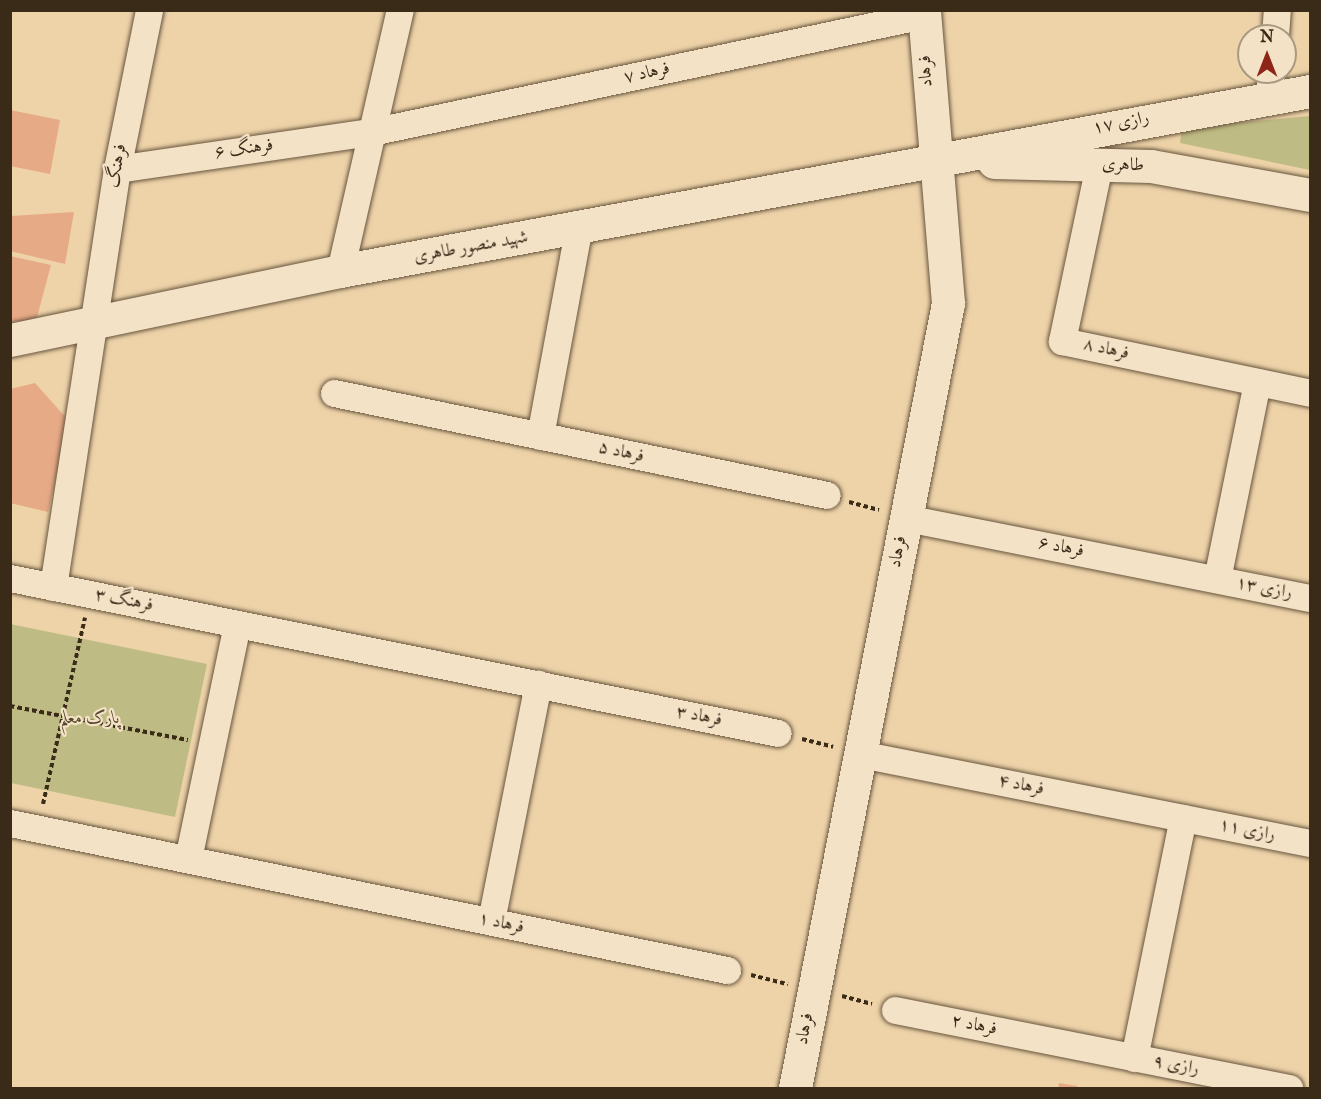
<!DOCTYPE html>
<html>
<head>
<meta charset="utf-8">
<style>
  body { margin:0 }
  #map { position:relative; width:1321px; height:1099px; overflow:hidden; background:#eed3a9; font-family:"IM FELL English",Amiri,serif }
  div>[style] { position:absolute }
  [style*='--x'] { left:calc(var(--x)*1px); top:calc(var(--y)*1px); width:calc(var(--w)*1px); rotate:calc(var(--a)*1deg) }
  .green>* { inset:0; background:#bfbb84 }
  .building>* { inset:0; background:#e7aa86 }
  .path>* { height:4px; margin-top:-2px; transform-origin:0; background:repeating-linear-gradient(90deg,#3a2b19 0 4.5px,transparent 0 7.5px) }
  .roads { filter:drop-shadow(0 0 2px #67553d) drop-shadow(0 0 2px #67553d) }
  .street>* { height:27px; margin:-13.5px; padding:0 13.5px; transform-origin:13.5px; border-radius:13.5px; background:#f4e2c7 }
  .secondary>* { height:33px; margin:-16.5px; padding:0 16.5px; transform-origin:16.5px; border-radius:16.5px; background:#f4e2c7 }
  span { translate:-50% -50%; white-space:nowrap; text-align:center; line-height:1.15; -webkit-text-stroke:4.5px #f4e2c7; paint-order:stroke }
  .street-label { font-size:18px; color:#3a2b19 }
  .park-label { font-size:18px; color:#55482e; font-style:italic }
  .frame { position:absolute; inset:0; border:12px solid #3a2b19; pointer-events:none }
  .north { position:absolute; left:1237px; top:24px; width:60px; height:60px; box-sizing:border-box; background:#f4e2c7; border:2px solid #aa9981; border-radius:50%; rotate:0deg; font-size:16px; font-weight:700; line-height:24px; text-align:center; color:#3a2b19 }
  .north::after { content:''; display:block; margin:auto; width:21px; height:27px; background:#8f2418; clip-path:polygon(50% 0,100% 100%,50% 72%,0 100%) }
</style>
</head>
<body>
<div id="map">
  <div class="green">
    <i style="clip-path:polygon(1310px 116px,1310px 170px,1180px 143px,1182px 128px)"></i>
    <i style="clip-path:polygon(10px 624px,207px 664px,175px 817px,11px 783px)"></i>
  </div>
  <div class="building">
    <i style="clip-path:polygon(10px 110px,60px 120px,50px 174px,10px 166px)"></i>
    <i style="clip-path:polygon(74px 212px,65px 264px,10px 251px,11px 216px)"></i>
    <i style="clip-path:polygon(10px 256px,51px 265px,36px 321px,10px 321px)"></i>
    <i style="clip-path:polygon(35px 383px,69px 421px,48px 512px,10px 503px,10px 389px)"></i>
    <i style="clip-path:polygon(1059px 1083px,1077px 1086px,1077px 1088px,1058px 1088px)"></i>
  </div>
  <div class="path">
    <i style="--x:849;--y:502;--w:31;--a:15"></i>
    <i style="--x:10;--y:706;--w:181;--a:10.8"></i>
    <i style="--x:802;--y:739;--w:32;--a:14"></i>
    <i style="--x:43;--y:804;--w:191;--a:-77.3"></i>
    <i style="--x:751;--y:975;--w:38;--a:14"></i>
    <i style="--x:842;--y:996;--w:31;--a:15"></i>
  </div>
  <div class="roads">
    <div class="street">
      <i style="--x:1275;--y:36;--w:26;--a:-86"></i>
      <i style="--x:1269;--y:95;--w:23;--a:-85"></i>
      <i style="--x:1099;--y:165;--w:180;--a:101.9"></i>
      <i style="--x:1062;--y:341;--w:253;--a:11.8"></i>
      <i style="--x:117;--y:169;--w:257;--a:-8.3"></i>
      <i style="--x:371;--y:132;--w:565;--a:-11.95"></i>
      <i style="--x:340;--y:271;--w:268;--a:-77.1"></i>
      <i style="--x:334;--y:393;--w:503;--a:11.69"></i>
      <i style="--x:540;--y:436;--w:209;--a:-79.5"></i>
      <i style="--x:906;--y:518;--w:412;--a:11.2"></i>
      <i style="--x:10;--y:578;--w:783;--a:11.41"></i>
      <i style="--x:1217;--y:579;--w:201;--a:-78.5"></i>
      <i style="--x:53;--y:587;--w:423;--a:-81.3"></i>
      <i style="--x:117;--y:169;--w:162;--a:-78.6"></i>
      <i style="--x:860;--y:754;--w:459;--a:11.2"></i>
      <i style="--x:10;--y:823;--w:732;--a:11.59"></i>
      <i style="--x:188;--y:859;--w:240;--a:-78.2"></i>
      <i style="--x:491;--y:921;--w:242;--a:-78.8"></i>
      <i style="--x:895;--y:1010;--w:402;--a:11.2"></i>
      <i style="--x:1134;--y:1058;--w:245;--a:-78.5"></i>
    </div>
    <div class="secondary">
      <i style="--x:994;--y:162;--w:157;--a:1.5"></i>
      <i style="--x:1151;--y:166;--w:162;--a:10.3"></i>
      <i style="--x:10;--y:340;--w:337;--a:-11.8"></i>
      <i style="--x:340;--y:271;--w:987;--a:-10.51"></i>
      <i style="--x:795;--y:1088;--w:800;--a:-78.97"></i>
      <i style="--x:948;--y:303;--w:294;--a:-94.7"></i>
    </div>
  </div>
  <div class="street-label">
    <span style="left:927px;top:71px;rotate:-93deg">فرهاد</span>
    <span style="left:647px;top:74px;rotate:-12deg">فرهاد ۷</span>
    <span style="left:1121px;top:124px;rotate:-11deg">رازی ۱۷</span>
    <span style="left:244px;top:150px;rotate:-8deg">فرهنگ ۶</span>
    <span style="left:118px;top:166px;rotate:-80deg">فرهنگ</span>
    <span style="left:1123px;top:166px;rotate:2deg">طاهری</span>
    <span style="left:471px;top:248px;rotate:-10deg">شهید منصور طاهری</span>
    <span style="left:1106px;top:350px;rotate:12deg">فرهاد ۸</span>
    <span style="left:621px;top:453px;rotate:12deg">فرهاد ۵</span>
    <span style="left:1061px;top:548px;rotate:11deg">فرهاد ۶</span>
    <span style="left:899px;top:552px;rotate:-79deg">فرهاد</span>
    <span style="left:1264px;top:589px;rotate:11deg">رازی ۱۳</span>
    <span style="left:124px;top:601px;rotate:11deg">فرهنگ ۳</span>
    <span style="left:699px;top:717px;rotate:11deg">فرهاد ۳</span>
    <span style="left:1021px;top:786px;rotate:11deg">فرهاد ۴</span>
    <span style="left:1247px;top:831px;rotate:11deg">رازی ۱۱</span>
    <span style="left:501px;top:924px;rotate:12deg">فرهاد ۱</span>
    <span style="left:974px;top:1026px;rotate:11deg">فرهاد ۲</span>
    <span style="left:806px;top:1029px;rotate:-79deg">فرهاد</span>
    <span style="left:1176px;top:1066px;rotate:11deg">رازی ۹</span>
  </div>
  <div class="park-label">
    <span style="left:90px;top:719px">پارک معلم</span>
  </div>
  <div class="frame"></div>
  <div class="north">N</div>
</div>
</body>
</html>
